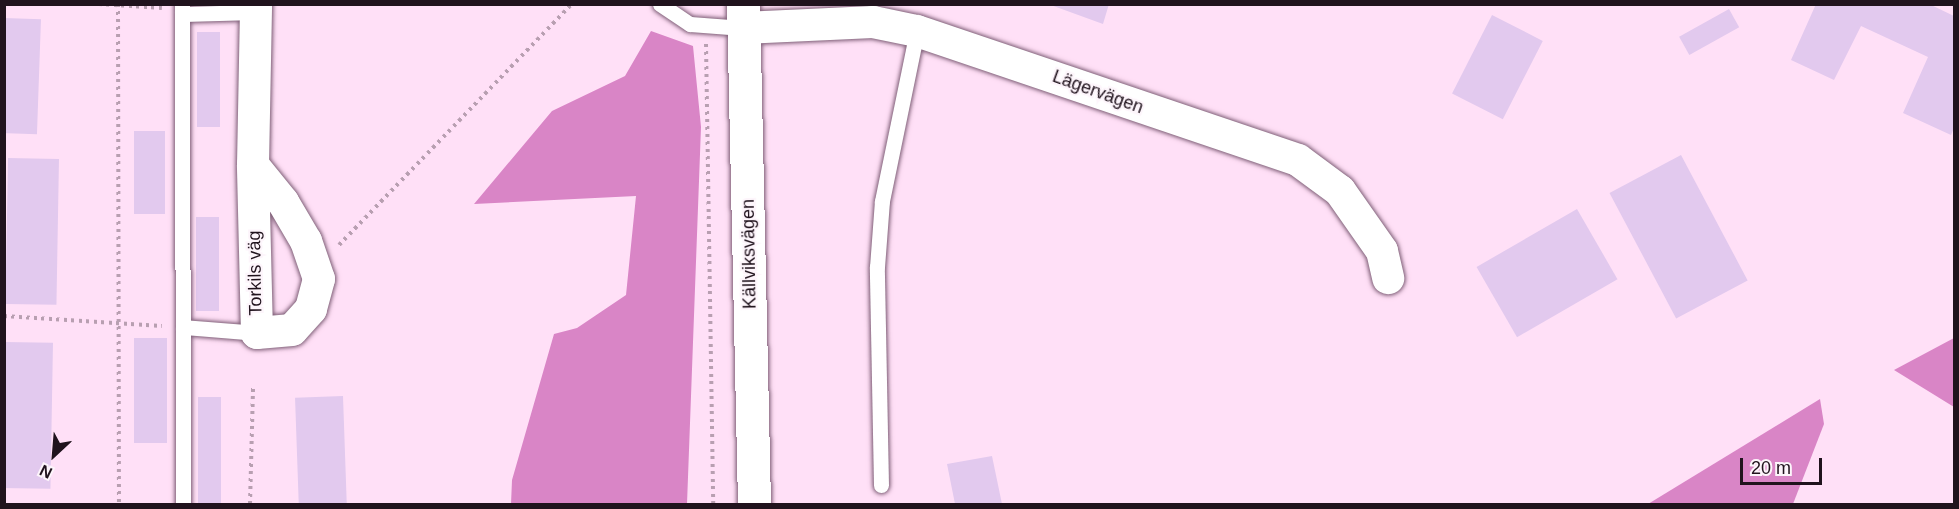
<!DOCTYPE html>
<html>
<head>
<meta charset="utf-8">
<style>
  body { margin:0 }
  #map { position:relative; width:1959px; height:509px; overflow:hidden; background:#ffe0f7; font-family:Helvetica,sans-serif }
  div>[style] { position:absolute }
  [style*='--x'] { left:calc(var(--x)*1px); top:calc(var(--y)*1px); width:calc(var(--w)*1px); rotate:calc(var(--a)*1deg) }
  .forest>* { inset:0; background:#d985c6 }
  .building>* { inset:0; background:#e2c9ee; transform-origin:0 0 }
  .path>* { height:4px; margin-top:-2px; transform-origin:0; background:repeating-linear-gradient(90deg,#b89fb1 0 3px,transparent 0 7.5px) }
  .roads { filter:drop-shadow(0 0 2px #805f78) drop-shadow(0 0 2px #805f78) }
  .service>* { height:15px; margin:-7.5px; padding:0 7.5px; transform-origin:7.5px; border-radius:7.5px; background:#fff }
  .minor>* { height:32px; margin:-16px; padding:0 16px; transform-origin:16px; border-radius:16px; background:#fff }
  .tertiary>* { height:33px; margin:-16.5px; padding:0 16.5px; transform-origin:16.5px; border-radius:16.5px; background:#fff }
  span { translate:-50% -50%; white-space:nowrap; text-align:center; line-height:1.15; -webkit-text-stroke:4.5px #fdf5fb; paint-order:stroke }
  .street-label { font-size:18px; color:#20131d }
  .frame { position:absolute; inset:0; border:6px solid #20131d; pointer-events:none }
  .north { position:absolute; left:24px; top:425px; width:60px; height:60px; -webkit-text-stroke:4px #fdf5fb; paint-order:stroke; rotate:206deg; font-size:16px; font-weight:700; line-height:24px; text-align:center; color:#20131d }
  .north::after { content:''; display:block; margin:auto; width:21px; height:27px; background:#20131d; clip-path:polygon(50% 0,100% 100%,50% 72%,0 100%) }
  .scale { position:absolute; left:1740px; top:458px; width:82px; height:27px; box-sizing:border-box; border:3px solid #20131d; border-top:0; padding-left:8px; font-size:18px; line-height:21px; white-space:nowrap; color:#20131d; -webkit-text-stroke:4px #fdf5fb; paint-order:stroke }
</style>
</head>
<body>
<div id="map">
  <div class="forest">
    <i style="clip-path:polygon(651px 31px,693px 46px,701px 127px,687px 504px,511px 504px,512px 480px,554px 334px,577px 328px,626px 295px,636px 196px,474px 204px,552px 111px,625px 76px)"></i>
    <i style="clip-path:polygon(1954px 338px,1954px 407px,1894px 370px)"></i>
    <i style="clip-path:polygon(1820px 399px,1824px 424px,1793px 504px,1648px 504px)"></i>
  </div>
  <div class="building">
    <i style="clip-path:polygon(1048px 4px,1109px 4px,1103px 24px)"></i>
    <i style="clip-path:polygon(1816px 4px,1929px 4px,1954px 16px,1954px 128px,1951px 135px,1903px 113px,1928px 57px,1861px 26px,1834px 80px,1791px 60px)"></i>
    <i style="left:1729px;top:9px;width:21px;height:57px;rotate:61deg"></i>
    <i style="left:1492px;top:15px;width:57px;height:88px;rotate:27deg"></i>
    <i style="left:4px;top:18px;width:37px;height:115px;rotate:2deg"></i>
    <i style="left:197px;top:32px;width:23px;height:95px"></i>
    <i style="left:134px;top:131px;width:31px;height:83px"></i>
    <i style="left:1681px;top:155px;width:142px;height:81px;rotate:62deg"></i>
    <i style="left:8px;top:158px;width:51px;height:146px;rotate:1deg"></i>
    <i style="left:1577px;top:209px;width:81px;height:116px;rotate:60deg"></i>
    <i style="left:196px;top:217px;width:23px;height:94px"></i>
    <i style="left:134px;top:338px;width:33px;height:105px"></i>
    <i style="left:4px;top:342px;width:49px;height:146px;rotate:1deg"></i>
    <i style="left:343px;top:396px;width:108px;height:48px;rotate:88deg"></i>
    <i style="left:198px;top:397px;width:23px;height:107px"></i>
    <i style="clip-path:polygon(992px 456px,1002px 504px,955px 504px,947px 464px)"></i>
  </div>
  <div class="path">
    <i style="--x:99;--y:4;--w:63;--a:3.6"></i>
    <i style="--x:118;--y:4;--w:500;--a:89.89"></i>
    <i style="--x:706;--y:44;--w:460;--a:89.1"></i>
    <i style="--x:339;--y:245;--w:335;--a:-46"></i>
    <i style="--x:4;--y:316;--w:158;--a:3.6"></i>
    <i style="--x:250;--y:504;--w:118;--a:-88.5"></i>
  </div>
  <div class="roads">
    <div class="service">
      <i style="--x:182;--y:4;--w:500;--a:89.89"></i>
      <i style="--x:660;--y:4;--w:36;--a:34"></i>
      <i style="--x:690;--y:24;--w:53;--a:4.3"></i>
      <i style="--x:182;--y:14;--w:74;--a:-1.5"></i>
      <i style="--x:183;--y:327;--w:74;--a:4.6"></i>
      <i style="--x:881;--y:485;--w:218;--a:-91.1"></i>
      <i style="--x:877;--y:267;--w:66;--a:-85.7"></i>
      <i style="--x:882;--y:201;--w:174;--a:-78.4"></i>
    </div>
    <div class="minor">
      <i style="--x:743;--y:28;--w:130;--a:-2.6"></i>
      <i style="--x:873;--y:22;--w:45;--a:11.6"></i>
      <i style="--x:917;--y:31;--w:402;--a:18.7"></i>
      <i style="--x:1298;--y:160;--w:52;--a:36.4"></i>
      <i style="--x:1340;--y:191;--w:73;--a:55"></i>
      <i style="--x:1382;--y:251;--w:28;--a:77"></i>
      <i style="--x:253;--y:165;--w:48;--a:51"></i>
      <i style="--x:283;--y:202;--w:45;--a:59.5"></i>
      <i style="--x:306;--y:241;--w:40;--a:71.1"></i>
      <i style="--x:319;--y:279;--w:31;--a:105"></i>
      <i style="--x:311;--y:309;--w:28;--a:132"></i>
      <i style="--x:292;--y:330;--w:35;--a:175"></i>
      <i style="--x:257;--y:333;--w:168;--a:-91.4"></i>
      <i style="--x:253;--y:165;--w:161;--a:-88.9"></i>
    </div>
    <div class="tertiary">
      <i style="--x:743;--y:4;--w:500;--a:88.74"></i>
    </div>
  </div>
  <div class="street-label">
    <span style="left:1098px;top:92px;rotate:20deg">Lägervägen</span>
    <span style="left:749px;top:254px;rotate:-91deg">Källviksvägen</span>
    <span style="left:255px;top:273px;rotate:-91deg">Torkils väg</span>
  </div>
  <div class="frame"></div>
  <div class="north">N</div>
  <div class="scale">20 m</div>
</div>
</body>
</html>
